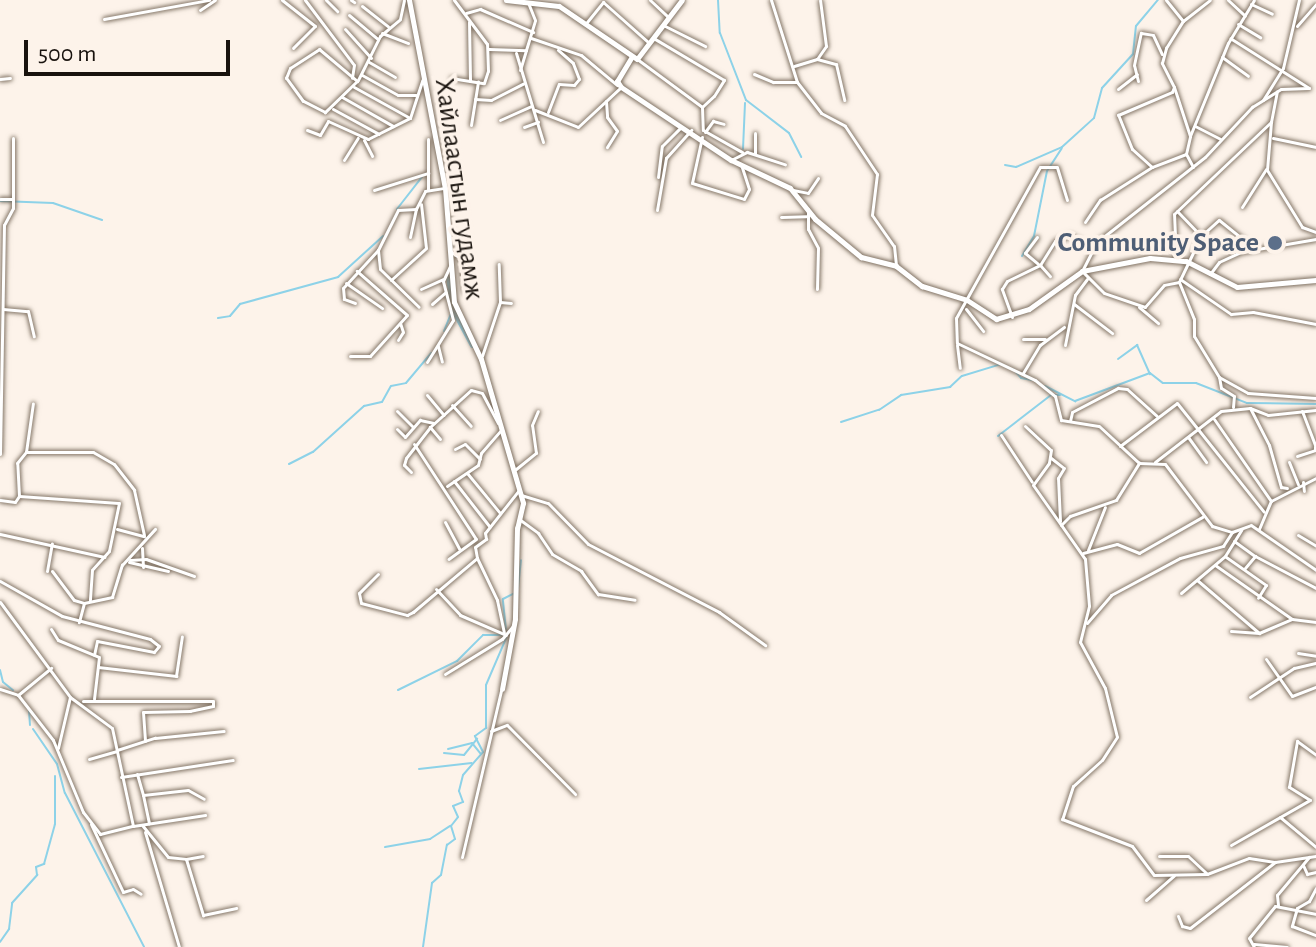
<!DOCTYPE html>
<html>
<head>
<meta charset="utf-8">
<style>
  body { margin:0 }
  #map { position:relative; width:1316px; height:947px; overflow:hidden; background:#fdf3ea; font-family:"Alegreya Sans",sans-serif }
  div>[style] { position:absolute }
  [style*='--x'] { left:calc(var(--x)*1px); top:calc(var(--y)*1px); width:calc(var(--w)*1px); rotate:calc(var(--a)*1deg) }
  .stream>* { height:2px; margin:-1px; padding:0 1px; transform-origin:1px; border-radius:1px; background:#8dd2e8 }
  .river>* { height:5px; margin:-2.5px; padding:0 2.5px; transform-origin:2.5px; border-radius:2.5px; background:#8dd2e8 }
  .roads { filter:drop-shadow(0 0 2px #7f7162) drop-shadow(0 0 2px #7f7162) }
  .street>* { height:3px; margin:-1.5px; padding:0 1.5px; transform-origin:1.5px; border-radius:1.5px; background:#fff }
  .secondary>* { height:5px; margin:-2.5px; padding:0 2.5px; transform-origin:2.5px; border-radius:2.5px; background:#fff }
  .dots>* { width:22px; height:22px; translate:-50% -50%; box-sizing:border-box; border:4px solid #fdf3ea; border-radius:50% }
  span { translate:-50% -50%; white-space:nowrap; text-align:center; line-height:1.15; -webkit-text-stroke:7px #fdf3ea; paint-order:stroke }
  .street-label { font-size:28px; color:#19130e }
  .service-label { font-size:28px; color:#4e5e75; font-weight:700 }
  .right { translate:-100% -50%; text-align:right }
  .scale { position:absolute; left:24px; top:40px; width:206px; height:36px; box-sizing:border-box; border:4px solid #19130e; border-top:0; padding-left:10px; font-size:24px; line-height:28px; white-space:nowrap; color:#19130e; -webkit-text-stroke:6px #fdf3ea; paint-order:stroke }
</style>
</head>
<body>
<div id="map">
  <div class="stream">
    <i style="--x:718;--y:0;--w:33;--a:87"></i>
    <i style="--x:720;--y:33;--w:72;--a:68.8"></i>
    <i style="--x:746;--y:100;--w:54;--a:37.5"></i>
    <i style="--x:789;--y:133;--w:27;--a:63"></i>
    <i style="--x:743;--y:149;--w:46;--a:-87.5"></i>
    <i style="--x:1005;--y:165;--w:11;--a:10"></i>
    <i style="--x:1016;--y:167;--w:50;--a:-23.5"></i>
    <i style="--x:1062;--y:147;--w:43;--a:-42.2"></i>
    <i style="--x:1094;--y:118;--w:31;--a:-75"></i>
    <i style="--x:1102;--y:88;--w:46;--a:-47.6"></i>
    <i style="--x:1133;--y:54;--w:28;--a:-84"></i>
    <i style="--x:1136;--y:26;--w:34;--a:-50"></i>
    <i style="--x:0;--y:201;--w:53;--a:2.2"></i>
    <i style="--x:53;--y:203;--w:52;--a:19.1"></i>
    <i style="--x:397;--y:209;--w:41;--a:-52"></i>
    <i style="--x:1022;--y:256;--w:23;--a:-59"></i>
    <i style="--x:1034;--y:236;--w:66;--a:-78.7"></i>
    <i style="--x:1047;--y:171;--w:27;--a:-57"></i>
    <i style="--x:218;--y:318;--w:12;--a:-9"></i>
    <i style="--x:230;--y:316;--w:16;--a:-50"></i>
    <i style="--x:240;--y:304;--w:102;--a:-15.4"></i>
    <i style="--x:338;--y:277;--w:61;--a:-42.3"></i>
    <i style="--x:444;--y:331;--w:24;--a:-68"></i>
    <i style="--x:1118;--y:359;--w:24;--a:-36"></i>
    <i style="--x:1137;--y:345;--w:32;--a:66"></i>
    <i style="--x:1013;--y:369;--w:12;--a:48"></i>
    <i style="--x:1021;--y:378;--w:11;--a:10"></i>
    <i style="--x:1045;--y:386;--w:34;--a:27"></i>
    <i style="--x:1075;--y:401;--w:80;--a:-20.5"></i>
    <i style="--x:1150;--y:373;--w:16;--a:38"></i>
    <i style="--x:1163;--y:383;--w:33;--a:0"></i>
    <i style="--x:1196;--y:383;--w:55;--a:21.4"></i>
    <i style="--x:1247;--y:403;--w:69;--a:0.8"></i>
    <i style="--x:841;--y:422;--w:40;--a:-18"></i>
    <i style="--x:879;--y:410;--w:27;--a:-34"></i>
    <i style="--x:901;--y:395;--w:50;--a:-9.3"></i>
    <i style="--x:950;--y:387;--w:16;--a:-43"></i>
    <i style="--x:962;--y:376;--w:39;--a:-17"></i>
    <i style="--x:998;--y:436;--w:67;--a:-37.7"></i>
    <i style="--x:1051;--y:395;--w:9;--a:0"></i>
    <i style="--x:289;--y:464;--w:27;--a:-27"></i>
    <i style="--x:313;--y:452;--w:69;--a:-42"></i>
    <i style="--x:364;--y:406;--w:18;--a:-13"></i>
    <i style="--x:382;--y:402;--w:18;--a:-61"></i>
    <i style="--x:391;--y:386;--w:15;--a:-11"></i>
    <i style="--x:406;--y:383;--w:39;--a:-50"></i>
    <i style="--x:518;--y:588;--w:28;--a:-84"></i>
    <i style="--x:506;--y:630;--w:31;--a:-96"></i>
    <i style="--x:503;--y:599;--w:13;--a:-27"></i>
    <i style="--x:0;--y:670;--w:12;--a:76"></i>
    <i style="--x:3;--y:682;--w:13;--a:39"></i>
    <i style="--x:398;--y:690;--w:66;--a:-26.2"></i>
    <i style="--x:457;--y:661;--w:37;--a:-45"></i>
    <i style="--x:483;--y:635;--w:21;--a:0"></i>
    <i style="--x:29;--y:711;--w:14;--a:86"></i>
    <i style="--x:33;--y:729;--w:42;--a:55.6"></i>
    <i style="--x:57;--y:764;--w:30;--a:75"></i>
    <i style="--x:65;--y:793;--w:173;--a:62.8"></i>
    <i style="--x:448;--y:749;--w:25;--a:-14"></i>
    <i style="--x:472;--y:743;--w:13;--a:51"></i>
    <i style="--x:444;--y:753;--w:20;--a:6"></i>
    <i style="--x:464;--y:755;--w:21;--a:-51"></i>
    <i style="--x:419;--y:769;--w:53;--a:-6.5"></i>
    <i style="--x:385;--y:847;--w:46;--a:-10.1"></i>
    <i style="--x:430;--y:839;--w:24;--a:-33"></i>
    <i style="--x:0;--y:942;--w:16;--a:-55"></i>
    <i style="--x:9;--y:929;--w:26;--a:-83"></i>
    <i style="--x:12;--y:903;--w:38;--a:-48"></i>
    <i style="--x:37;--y:875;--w:8;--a:-97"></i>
    <i style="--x:36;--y:867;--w:9;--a:-21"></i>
    <i style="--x:44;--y:864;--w:41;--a:-74.6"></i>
    <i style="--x:55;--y:824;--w:48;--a:-90"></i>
    <i style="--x:423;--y:947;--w:65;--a:-82"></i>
    <i style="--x:432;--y:883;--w:12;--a:-42"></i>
    <i style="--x:441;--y:875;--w:31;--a:-79"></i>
    <i style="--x:447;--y:845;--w:10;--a:-37"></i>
    <i style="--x:455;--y:839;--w:14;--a:-107"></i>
    <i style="--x:451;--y:826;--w:11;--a:-52"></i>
    <i style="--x:458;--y:817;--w:12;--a:-114"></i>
    <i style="--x:453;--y:806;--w:11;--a:-22"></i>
    <i style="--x:463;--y:802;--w:12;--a:-110"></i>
    <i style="--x:459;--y:791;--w:16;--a:-76"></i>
    <i style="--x:463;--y:775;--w:30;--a:-49"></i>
    <i style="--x:483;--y:752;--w:18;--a:-117"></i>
    <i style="--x:475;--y:736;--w:14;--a:-36"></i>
    <i style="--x:486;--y:728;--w:43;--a:-90"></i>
    <i style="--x:486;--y:685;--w:53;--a:-66.8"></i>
  </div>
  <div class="river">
    <i style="--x:448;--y:275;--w:33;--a:83"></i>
    <i style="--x:452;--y:308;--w:42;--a:61.6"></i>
  </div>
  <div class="roads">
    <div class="street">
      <i style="--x:282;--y:0;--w:42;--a:38.2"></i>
      <i style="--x:315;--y:26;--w:31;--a:135"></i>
      <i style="--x:305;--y:0;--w:81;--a:53"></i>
      <i style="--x:354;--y:65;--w:13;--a:99"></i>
      <i style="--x:326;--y:0;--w:16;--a:45"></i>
      <i style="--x:351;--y:0;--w:4;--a:34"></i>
      <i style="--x:650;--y:0;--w:25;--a:43"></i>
      <i style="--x:771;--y:0;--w:86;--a:72.4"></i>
      <i style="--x:797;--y:82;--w:39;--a:52"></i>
      <i style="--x:821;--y:113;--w:27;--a:28"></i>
      <i style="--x:845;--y:126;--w:58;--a:56.3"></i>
      <i style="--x:877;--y:174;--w:41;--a:97"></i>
      <i style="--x:872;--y:215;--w:38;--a:55"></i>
      <i style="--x:894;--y:246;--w:20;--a:84"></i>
      <i style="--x:1166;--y:0;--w:27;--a:51"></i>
      <i style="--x:1228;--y:0;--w:23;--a:43"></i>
      <i style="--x:1251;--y:4;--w:23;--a:25"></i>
      <i style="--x:362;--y:6;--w:33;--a:38"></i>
      <i style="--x:200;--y:10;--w:18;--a:-34"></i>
      <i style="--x:466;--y:13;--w:15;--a:-16"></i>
      <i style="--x:480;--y:9;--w:58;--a:23.5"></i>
      <i style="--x:349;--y:15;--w:38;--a:40"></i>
      <i style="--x:104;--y:19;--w:107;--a:-10.3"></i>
      <i style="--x:469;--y:22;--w:59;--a:89"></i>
      <i style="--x:587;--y:22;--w:26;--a:-51"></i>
      <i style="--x:603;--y:2;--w:60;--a:41.6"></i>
      <i style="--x:1238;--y:24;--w:26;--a:31"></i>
      <i style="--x:665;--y:26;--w:45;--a:26.6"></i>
      <i style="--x:1297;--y:26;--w:29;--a:-49"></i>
      <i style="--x:345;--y:29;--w:39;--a:48"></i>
      <i style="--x:382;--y:33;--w:28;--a:21"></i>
      <i style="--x:531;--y:38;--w:53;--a:18.8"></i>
      <i style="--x:581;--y:55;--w:47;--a:39.8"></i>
      <i style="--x:319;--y:49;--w:50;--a:40.1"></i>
      <i style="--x:357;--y:81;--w:45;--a:135.9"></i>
      <i style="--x:325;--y:112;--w:25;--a:-153"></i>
      <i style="--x:303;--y:101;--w:29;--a:-126"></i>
      <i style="--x:286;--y:78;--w:11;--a:-68"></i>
      <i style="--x:290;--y:68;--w:35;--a:-33"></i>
      <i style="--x:489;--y:49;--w:37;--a:2"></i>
      <i style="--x:526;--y:50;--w:31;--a:-73"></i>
      <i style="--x:535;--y:20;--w:18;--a:-112"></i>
      <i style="--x:516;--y:53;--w:93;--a:73.1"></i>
      <i style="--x:1222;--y:57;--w:32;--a:36"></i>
      <i style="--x:637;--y:59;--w:81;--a:36.4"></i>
      <i style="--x:702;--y:107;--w:16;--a:-43"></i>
      <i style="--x:714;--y:96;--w:19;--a:-58"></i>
      <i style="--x:724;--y:80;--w:80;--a:-149.3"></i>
      <i style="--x:817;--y:59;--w:16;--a:-55"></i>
      <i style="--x:826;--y:46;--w:46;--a:-97.4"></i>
      <i style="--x:369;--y:62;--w:30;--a:30"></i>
      <i style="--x:794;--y:66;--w:24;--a:-17"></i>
      <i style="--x:817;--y:59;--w:20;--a:15"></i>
      <i style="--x:836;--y:64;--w:37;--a:77"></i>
      <i style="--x:520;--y:70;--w:21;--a:-73"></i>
      <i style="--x:754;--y:74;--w:21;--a:23"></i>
      <i style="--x:773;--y:82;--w:24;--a:0"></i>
      <i style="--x:362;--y:75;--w:41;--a:29.1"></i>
      <i style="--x:398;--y:95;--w:18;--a:0"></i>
      <i style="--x:451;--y:78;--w:33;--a:9"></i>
      <i style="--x:484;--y:83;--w:13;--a:-72"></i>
      <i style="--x:488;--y:71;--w:27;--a:-92"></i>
      <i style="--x:487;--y:44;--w:55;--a:-126.9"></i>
      <i style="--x:0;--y:79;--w:10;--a:-6"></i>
      <i style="--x:358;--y:80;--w:49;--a:-63.4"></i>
      <i style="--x:380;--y:36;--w:26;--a:-40"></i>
      <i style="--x:400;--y:19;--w:19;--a:-78"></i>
      <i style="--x:1138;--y:81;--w:16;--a:-104"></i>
      <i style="--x:1134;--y:65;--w:33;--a:-78"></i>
      <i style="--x:1141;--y:33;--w:12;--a:9"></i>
      <i style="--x:1153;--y:35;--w:21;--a:65"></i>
      <i style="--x:354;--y:87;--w:64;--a:29"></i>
      <i style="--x:1174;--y:87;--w:52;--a:71.9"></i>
      <i style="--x:1118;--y:89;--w:24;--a:-38"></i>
      <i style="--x:342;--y:97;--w:59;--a:29.6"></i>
      <i style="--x:475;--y:99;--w:16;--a:4"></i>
      <i style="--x:491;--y:100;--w:36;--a:-27"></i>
      <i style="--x:1263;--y:100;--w:38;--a:-58"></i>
      <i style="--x:1283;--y:68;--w:70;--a:-76.8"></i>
      <i style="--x:606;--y:101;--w:16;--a:86"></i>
      <i style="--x:607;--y:117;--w:17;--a:54"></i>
      <i style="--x:617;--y:131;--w:19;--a:122"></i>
      <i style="--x:702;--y:107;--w:23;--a:88"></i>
      <i style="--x:703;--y:130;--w:45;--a:29.4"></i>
      <i style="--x:333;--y:109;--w:52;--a:28.5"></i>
      <i style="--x:535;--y:110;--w:46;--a:21.6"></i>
      <i style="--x:578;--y:127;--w:59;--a:-42.9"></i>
      <i style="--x:548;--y:112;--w:30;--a:-69"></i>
      <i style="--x:559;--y:84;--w:15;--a:4"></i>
      <i style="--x:574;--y:85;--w:8;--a:-50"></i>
      <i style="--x:579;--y:79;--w:17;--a:-111"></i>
      <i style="--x:573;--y:63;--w:20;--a:-139"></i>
      <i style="--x:500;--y:120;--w:34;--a:-24"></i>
      <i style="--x:1271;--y:122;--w:48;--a:94.8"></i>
      <i style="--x:1267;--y:170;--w:67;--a:58.4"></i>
      <i style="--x:1302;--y:227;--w:15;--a:20"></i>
      <i style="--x:471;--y:125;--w:44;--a:-80.8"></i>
      <i style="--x:1195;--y:126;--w:28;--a:27"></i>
      <i style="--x:524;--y:127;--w:15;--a:-20"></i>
      <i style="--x:307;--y:130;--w:14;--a:21"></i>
      <i style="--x:320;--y:135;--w:16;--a:-60"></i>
      <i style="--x:328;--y:121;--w:44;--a:24.2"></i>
      <i style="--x:368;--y:139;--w:47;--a:-26.6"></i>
      <i style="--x:410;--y:118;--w:40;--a:-72"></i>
      <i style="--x:705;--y:132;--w:14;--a:-54"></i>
      <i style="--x:713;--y:121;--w:11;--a:15"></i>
      <i style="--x:755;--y:133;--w:20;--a:90"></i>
      <i style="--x:702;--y:137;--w:47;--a:102.3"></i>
      <i style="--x:692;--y:183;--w:54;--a:17.1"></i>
      <i style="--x:744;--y:199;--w:11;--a:-63"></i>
      <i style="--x:749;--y:189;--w:25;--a:-108"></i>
      <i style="--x:1273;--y:138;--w:44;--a:11.8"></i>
      <i style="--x:428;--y:139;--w:34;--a:90"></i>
      <i style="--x:364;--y:140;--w:18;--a:63"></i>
      <i style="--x:1186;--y:154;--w:36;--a:159"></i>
      <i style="--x:1152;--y:167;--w:27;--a:-138"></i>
      <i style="--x:1132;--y:149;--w:37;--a:-112"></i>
      <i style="--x:1118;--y:115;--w:59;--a:-23.1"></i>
      <i style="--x:1172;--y:92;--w:5;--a:-68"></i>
      <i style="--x:1174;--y:87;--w:27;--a:-117"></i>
      <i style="--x:1162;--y:63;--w:16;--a:-75"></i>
      <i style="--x:1166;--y:48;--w:32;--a:-58"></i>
      <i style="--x:1183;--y:21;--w:34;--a:-38"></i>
      <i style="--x:344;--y:160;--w:26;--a:-58"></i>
      <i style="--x:731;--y:160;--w:18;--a:-27"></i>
      <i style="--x:747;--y:152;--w:40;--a:18"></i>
      <i style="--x:1193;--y:167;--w:15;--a:-118"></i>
      <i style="--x:1186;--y:154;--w:18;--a:-77"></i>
      <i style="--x:1190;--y:136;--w:100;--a:-67.8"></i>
      <i style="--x:1228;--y:43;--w:50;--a:-58.8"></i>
      <i style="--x:658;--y:177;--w:31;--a:-83"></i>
      <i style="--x:662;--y:146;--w:25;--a:-45"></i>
      <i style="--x:374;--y:190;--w:57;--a:-17.5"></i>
      <i style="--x:428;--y:173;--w:16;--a:90"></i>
      <i style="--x:793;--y:190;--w:15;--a:11"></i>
      <i style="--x:808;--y:193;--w:18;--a:-56"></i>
      <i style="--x:0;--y:199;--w:12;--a:0"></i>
      <i style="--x:1067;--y:200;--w:34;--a:-107"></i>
      <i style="--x:1057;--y:167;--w:17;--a:180"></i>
      <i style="--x:1040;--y:167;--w:173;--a:119.1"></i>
      <i style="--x:956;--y:318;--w:25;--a:88"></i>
      <i style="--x:957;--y:343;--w:86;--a:25.4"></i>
      <i style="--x:1035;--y:380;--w:26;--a:39"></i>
      <i style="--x:1055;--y:396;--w:25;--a:76"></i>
      <i style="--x:1061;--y:420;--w:38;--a:9"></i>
      <i style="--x:1099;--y:426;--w:54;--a:42.8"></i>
      <i style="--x:1139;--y:463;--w:26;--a:2"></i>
      <i style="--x:1165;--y:464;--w:78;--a:52.8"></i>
      <i style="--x:1212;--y:526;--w:21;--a:17"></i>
      <i style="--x:1232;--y:532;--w:20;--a:-20"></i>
      <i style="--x:1251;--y:525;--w:79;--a:34.7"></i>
      <i style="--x:1242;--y:207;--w:45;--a:-57.7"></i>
      <i style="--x:808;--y:209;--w:20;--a:90"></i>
      <i style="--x:808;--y:229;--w:21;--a:62"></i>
      <i style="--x:818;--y:248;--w:41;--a:91.4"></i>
      <i style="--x:657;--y:210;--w:53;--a:-80.2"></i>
      <i style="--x:666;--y:158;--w:38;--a:-48"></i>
      <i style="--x:1177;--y:211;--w:35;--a:46"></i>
      <i style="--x:1201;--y:236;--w:24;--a:-42"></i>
      <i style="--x:1219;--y:220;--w:46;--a:38.9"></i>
      <i style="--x:781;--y:217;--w:25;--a:-2"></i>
      <i style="--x:1085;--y:222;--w:27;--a:-56"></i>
      <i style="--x:1100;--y:200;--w:62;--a:-32.4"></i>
      <i style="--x:1201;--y:236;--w:51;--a:115.6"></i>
      <i style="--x:1179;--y:282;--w:15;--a:169"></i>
      <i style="--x:1164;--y:285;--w:29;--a:131"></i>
      <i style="--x:1145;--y:307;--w:43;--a:-161.1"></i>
      <i style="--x:1104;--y:293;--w:31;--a:-135"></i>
      <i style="--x:1082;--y:271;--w:33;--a:-63"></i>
      <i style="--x:1097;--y:242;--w:137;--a:-38.2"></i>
      <i style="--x:1205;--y:157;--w:69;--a:-46.8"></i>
      <i style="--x:1252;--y:107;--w:34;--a:-32"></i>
      <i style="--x:1281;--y:89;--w:28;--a:-2"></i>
      <i style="--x:1309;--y:88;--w:93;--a:-147.7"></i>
      <i style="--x:410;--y:237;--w:29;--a:-78"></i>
      <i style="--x:1037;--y:237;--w:20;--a:127"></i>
      <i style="--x:1025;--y:253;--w:17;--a:40"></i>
      <i style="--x:378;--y:250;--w:19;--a:84"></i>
      <i style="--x:380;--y:269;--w:54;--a:44.3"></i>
      <i style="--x:450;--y:251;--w:12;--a:35"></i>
      <i style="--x:460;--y:258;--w:34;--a:83"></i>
      <i style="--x:1176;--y:259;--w:45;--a:-92.5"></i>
      <i style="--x:1174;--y:214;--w:134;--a:-43.5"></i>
      <i style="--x:1271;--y:122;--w:31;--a:-79"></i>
      <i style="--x:1040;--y:265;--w:15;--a:48"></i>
      <i style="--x:1210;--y:274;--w:15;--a:-53"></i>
      <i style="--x:1219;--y:262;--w:23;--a:-25"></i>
      <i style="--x:1240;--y:252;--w:77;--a:-9.7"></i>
      <i style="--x:1180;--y:279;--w:62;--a:34.5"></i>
      <i style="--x:1231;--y:314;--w:22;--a:-5"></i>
      <i style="--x:1253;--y:312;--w:64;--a:10.8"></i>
      <i style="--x:391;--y:280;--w:47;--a:-42.4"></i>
      <i style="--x:426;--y:248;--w:44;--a:-96.5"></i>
      <i style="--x:1179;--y:282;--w:40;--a:68"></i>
      <i style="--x:1194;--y:319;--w:17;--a:90"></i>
      <i style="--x:1194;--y:336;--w:48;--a:58.6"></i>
      <i style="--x:346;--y:283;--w:44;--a:34.8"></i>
      <i style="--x:421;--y:289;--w:24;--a:-24"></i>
      <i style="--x:500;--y:302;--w:11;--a:5"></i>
      <i style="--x:355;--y:303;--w:12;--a:-160"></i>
      <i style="--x:344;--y:299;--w:11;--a:-95"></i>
      <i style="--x:343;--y:288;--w:52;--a:-47.4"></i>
      <i style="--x:378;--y:250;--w:45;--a:-63.4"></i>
      <i style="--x:398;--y:210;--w:18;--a:-3"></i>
      <i style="--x:416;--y:209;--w:20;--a:-63"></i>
      <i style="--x:425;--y:191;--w:20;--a:-9"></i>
      <i style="--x:432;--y:304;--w:18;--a:-41"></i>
      <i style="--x:1074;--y:304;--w:48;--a:37.3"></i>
      <i style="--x:1139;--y:307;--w:25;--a:40"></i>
      <i style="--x:3;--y:309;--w:25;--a:5"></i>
      <i style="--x:28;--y:311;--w:26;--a:77"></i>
      <i style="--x:966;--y:309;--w:28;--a:52"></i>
      <i style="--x:1012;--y:317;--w:30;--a:-110"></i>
      <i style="--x:1002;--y:289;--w:9;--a:-58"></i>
      <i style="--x:1007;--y:281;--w:37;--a:-26"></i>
      <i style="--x:1040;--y:265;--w:28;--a:-58"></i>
      <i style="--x:1055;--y:241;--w:16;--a:-22"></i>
      <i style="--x:1070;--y:235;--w:25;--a:29"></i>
      <i style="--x:1023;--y:339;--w:22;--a:0"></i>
      <i style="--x:398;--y:340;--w:9;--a:-58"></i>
      <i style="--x:403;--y:332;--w:9;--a:-108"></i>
      <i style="--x:957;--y:345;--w:23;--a:83"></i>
      <i style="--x:1065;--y:345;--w:51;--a:-78.7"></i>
      <i style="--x:1075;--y:295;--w:20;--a:-53"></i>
      <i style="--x:438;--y:346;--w:16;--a:76"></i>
      <i style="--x:350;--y:356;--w:20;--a:0"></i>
      <i style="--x:370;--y:356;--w:55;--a:-47.9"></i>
      <i style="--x:407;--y:315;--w:67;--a:-138.7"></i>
      <i style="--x:482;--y:356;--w:57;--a:-71.6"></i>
      <i style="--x:500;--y:302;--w:38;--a:-92"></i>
      <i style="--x:427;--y:362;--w:49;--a:-58.2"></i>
      <i style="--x:453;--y:320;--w:40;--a:-104.4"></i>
      <i style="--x:443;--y:281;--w:17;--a:-65"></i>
      <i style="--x:1023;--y:373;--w:33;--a:-59"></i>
      <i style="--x:1040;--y:345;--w:30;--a:-37"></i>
      <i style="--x:427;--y:395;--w:26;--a:50"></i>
      <i style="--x:452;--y:405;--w:28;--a:48"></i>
      <i style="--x:1233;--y:407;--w:11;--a:-85"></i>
      <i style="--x:1234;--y:396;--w:15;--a:-148"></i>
      <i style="--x:1221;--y:388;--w:11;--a:-100"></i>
      <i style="--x:1219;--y:377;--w:33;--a:29"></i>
      <i style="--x:1248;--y:393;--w:68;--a:4.2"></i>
      <i style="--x:1250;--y:408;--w:42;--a:62.8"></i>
      <i style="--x:1269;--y:445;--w:44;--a:74.1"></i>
      <i style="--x:1281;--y:487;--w:6;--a:9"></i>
      <i style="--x:397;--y:411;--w:23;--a:45"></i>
      <i style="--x:1302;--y:411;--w:36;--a:69"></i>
      <i style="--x:1214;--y:419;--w:100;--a:55.2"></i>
      <i style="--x:1070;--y:421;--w:9;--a:-77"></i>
      <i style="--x:1072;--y:412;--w:52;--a:-27.6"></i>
      <i style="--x:1118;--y:388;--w:9;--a:6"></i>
      <i style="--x:1127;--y:389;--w:40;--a:42"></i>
      <i style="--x:1025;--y:426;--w:35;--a:43"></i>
      <i style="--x:1051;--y:450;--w:13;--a:99"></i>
      <i style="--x:1049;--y:463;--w:27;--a:126"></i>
      <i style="--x:1033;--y:485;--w:90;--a:54.9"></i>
      <i style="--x:1085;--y:559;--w:47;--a:85.1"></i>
      <i style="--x:1089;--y:606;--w:37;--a:104"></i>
      <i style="--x:1080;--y:642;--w:52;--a:61.5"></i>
      <i style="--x:1105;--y:688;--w:50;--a:76.2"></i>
      <i style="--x:1117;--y:737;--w:27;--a:123"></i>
      <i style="--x:1102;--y:760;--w:39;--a:138"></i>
      <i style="--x:1073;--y:786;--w:35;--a:108"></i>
      <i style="--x:1062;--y:819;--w:75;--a:21.1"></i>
      <i style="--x:1132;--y:846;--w:36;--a:53"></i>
      <i style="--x:1154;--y:875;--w:53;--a:-1.1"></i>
      <i style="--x:397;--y:429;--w:11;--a:45"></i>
      <i style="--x:405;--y:437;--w:23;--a:-49"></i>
      <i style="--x:420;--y:420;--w:14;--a:12"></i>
      <i style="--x:1001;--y:435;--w:56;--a:56.6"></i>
      <i style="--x:1188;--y:437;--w:31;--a:54"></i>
      <i style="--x:440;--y:439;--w:16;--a:-130"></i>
      <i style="--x:430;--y:427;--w:55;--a:-42.1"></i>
      <i style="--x:471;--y:390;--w:11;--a:15"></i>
      <i style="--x:482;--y:393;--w:34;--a:62"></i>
      <i style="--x:414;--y:444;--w:113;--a:56.9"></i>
      <i style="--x:476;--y:539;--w:34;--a:144"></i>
      <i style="--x:1120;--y:446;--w:71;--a:-37"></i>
      <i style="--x:1177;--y:403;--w:139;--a:51.4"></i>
      <i style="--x:455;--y:449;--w:11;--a:-27"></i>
      <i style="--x:465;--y:444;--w:21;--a:45"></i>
      <i style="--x:26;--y:452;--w:49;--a:-81.9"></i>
      <i style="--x:0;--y:454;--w:229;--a:-89"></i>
      <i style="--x:4;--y:225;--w:19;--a:-62"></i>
      <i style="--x:13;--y:208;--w:70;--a:-90"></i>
      <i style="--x:1297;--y:456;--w:19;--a:-18"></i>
      <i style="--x:1315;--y:450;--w:4;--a:-90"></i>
      <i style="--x:1051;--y:458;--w:16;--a:38"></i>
      <i style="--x:1064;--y:468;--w:12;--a:121"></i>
      <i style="--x:1058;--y:478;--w:43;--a:87.3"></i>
      <i style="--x:1155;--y:462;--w:83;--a:-37.7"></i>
      <i style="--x:1221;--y:411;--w:29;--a:-6"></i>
      <i style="--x:1250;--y:408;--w:19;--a:21"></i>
      <i style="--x:1268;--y:415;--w:48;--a:-5.9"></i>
      <i style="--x:1289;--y:462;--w:24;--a:68"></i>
      <i style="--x:516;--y:469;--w:26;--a:-39"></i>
      <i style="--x:536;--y:453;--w:28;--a:-98"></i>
      <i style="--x:532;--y:425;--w:15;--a:-67"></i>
      <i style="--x:411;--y:472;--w:10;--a:-135"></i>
      <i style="--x:404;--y:465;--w:7;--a:-74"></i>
      <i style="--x:406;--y:458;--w:39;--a:-52"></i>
      <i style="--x:467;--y:473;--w:52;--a:50.5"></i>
      <i style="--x:454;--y:481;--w:58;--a:52"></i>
      <i style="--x:1303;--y:482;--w:9;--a:84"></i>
      <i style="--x:447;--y:486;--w:37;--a:-34"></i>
      <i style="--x:478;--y:465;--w:12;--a:-76"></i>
      <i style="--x:481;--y:453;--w:29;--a:-49"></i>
      <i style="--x:521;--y:495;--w:28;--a:17"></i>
      <i style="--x:548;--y:503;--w:57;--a:45.7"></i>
      <i style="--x:588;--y:544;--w:148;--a:27.4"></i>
      <i style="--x:719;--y:612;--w:57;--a:35.7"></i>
      <i style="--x:19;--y:496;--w:100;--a:4"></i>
      <i style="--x:119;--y:503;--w:49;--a:101.8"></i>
      <i style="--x:109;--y:551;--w:25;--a:132"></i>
      <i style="--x:92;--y:570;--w:30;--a:94"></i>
      <i style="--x:0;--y:500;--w:15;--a:8"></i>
      <i style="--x:15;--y:502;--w:7;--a:-56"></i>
      <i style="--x:19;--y:496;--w:33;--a:-93"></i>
      <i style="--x:17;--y:463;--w:14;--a:-51"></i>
      <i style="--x:26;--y:452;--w:67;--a:0"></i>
      <i style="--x:93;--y:452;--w:24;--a:30"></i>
      <i style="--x:114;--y:464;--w:33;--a:52"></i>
      <i style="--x:134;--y:490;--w:46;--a:77.5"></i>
      <i style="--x:519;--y:519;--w:24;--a:36"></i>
      <i style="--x:538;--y:533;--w:25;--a:56"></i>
      <i style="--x:552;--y:554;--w:34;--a:30"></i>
      <i style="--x:581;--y:571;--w:29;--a:54"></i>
      <i style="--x:598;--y:594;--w:37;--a:9"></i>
      <i style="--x:445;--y:522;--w:30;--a:62"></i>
      <i style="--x:1061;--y:525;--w:13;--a:-45"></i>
      <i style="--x:1070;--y:516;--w:49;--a:-19.2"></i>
      <i style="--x:1116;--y:500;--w:44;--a:-58.1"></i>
      <i style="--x:117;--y:529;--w:28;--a:15"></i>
      <i style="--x:1259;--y:529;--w:30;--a:-67"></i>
      <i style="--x:1271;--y:501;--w:51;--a:-27.1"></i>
      <i style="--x:0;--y:534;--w:107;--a:12.4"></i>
      <i style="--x:1298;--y:535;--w:21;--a:31"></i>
      <i style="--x:1234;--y:541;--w:26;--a:36"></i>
      <i style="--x:142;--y:548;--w:19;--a:87"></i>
      <i style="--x:1088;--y:550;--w:46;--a:-68.4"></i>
      <i style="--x:1083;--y:553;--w:35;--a:-15"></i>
      <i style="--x:1117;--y:544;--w:24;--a:22"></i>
      <i style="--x:1139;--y:553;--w:73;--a:-29.7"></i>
      <i style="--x:1226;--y:557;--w:49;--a:35"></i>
      <i style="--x:1266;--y:585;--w:15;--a:122"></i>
      <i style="--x:477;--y:558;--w:47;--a:64.5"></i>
      <i style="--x:497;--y:600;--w:33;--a:78"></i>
      <i style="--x:130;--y:560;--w:16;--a:-4"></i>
      <i style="--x:146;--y:559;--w:51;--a:19.5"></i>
      <i style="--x:129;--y:562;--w:40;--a:13"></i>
      <i style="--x:1215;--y:565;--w:94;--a:35"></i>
      <i style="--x:1292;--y:619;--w:24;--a:7"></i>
      <i style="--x:1245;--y:568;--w:16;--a:-50"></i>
      <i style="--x:1255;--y:556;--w:69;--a:27.7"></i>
      <i style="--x:47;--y:571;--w:28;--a:-80"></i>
      <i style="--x:52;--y:571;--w:36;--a:53"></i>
      <i style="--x:74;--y:600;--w:10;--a:17"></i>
      <i style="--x:84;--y:603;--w:20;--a:105"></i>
      <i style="--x:378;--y:574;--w:27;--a:135"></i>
      <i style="--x:359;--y:593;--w:10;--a:79"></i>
      <i style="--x:361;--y:603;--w:48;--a:14.6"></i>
      <i style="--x:407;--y:615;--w:7;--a:-27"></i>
      <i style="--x:413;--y:612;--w:84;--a:-40.2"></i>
      <i style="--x:477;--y:558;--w:11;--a:-100"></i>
      <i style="--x:475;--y:547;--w:14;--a:-36"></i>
      <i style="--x:486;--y:539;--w:6;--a:-99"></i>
      <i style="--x:485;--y:533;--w:55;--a:-51.7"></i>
      <i style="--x:1197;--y:580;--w:82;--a:40.5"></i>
      <i style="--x:0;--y:581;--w:71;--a:29.4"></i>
      <i style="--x:62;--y:616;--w:91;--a:14.6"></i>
      <i style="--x:150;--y:639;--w:11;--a:38"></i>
      <i style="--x:159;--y:646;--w:8;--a:130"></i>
      <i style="--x:154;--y:652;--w:58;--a:-169.1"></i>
      <i style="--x:97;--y:641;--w:14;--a:102"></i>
      <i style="--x:436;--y:589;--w:35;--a:47"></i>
      <i style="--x:460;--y:615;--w:50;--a:23.5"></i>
      <i style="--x:1181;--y:593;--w:57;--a:-40.1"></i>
      <i style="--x:1225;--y:556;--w:31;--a:-58"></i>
      <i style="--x:0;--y:602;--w:118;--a:53.6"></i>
      <i style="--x:70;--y:697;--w:52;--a:36.4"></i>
      <i style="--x:112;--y:728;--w:100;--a:77.9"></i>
      <i style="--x:133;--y:826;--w:73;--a:-8.7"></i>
      <i style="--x:84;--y:603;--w:29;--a:-12"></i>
      <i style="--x:112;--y:597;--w:34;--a:-73"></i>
      <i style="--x:122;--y:565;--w:49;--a:-47.5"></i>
      <i style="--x:1087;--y:623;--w:37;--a:-49"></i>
      <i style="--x:1111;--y:595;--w:78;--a:-28.2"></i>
      <i style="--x:1180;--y:558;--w:45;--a:-15.6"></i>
      <i style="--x:1223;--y:546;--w:17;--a:-57"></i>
      <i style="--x:51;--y:629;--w:13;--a:58"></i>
      <i style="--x:58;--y:640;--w:44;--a:22.5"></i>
      <i style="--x:99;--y:657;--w:42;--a:96.8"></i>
      <i style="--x:1231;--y:631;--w:28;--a:4"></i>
      <i style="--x:1259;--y:633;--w:36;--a:-23"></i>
      <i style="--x:1298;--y:653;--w:18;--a:9"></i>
      <i style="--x:1266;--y:659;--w:45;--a:54.9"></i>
      <i style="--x:1292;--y:696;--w:26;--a:-21"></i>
      <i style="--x:98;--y:667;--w:79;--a:6.6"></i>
      <i style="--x:176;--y:676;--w:40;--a:-81.5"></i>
      <i style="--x:445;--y:674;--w:67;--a:-31.6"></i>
      <i style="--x:502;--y:639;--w:17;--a:-50"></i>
      <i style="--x:0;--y:689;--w:19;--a:18"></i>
      <i style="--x:18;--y:695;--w:57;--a:52.1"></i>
      <i style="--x:53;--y:740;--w:78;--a:67.4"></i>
      <i style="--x:83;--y:812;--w:28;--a:52"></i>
      <i style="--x:100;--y:834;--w:34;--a:-14"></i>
      <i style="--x:18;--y:695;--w:43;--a:-39.3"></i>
      <i style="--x:1250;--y:697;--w:53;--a:-33.4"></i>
      <i style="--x:1294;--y:668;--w:23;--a:-13"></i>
      <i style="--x:83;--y:701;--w:130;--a:0"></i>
      <i style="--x:213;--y:701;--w:5;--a:90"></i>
      <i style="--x:213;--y:706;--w:24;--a:168"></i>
      <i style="--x:190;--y:711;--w:47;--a:178.8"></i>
      <i style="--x:143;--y:712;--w:29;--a:86"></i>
      <i style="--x:491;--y:731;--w:17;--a:-21"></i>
      <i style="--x:507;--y:725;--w:97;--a:45.4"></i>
      <i style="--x:58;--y:748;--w:52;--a:-76.8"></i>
      <i style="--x:117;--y:750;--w:40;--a:-18"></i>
      <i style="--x:155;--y:738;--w:69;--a:-5.8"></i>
      <i style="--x:89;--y:759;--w:29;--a:-16"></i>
      <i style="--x:137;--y:774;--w:22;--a:74"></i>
      <i style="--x:143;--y:795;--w:45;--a:-6.3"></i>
      <i style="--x:188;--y:790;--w:18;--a:29"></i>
      <i style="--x:121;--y:777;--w:113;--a:-8.6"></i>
      <i style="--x:143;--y:795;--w:29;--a:78"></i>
      <i style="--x:1280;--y:817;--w:47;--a:39.8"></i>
      <i style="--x:91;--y:824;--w:75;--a:64.8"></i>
      <i style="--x:123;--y:892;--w:10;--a:-17"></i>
      <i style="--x:133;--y:889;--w:9;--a:32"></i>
      <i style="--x:142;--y:825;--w:41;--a:50.9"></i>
      <i style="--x:168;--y:857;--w:18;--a:6"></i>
      <i style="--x:186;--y:859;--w:59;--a:73.1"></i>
      <i style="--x:203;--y:915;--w:34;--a:-12"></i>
      <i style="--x:145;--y:832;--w:120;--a:73.5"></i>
      <i style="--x:1231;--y:845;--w:91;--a:-29.7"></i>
      <i style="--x:1310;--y:800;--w:25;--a:-148"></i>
      <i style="--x:1289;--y:787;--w:47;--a:-80.1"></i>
      <i style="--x:1297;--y:741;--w:24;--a:36"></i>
      <i style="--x:1159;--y:856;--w:29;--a:0"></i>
      <i style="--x:1188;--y:856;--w:26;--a:43"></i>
      <i style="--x:1207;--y:874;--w:45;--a:-20.9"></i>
      <i style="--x:1249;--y:858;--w:26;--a:9"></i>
      <i style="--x:1275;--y:862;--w:41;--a:-8.3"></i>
      <i style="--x:462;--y:857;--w:171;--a:-76.8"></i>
      <i style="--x:186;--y:859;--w:17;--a:-10"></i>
      <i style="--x:1303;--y:865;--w:10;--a:66"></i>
      <i style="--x:1307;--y:874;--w:9;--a:-13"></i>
      <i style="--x:1316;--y:888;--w:15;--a:118"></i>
      <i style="--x:1309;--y:901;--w:14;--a:150"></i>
      <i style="--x:1297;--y:908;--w:19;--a:106"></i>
      <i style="--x:1292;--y:926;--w:26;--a:21"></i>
      <i style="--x:1146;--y:900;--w:37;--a:-41"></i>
      <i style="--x:1278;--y:905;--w:10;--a:-96"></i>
      <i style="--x:1277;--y:895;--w:50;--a:-49.9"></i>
      <i style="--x:1178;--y:916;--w:11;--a:68"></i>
      <i style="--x:1182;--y:926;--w:8;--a:14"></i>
      <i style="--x:1190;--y:928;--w:108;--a:-37.8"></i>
      <i style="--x:1254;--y:944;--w:33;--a:5"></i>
      <i style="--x:1254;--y:947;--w:10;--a:-119"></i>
      <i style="--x:1249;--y:938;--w:41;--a:-50.9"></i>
      <i style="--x:1275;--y:906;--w:42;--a:11"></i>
    </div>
    <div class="secondary">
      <i style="--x:409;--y:0;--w:191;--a:79.2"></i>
      <i style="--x:445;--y:188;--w:114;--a:85.5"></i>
      <i style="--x:454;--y:302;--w:63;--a:64.7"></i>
      <i style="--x:481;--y:359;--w:150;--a:73.7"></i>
      <i style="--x:523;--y:503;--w:26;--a:103"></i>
      <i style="--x:517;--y:528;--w:91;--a:91.3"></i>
      <i style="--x:515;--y:619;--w:71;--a:100.5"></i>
      <i style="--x:506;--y:0;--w:53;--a:6.5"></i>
      <i style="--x:559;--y:6;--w:94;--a:34.2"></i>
      <i style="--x:637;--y:59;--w:74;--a:-52.7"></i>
      <i style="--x:631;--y:58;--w:27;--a:121"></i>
      <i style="--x:617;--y:81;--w:7;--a:56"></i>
      <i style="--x:621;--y:87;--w:132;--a:33.6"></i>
      <i style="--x:731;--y:160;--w:65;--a:25.4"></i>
      <i style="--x:790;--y:188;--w:40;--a:51"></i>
      <i style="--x:815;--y:219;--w:60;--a:39.6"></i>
      <i style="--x:861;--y:257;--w:36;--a:14"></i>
      <i style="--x:896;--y:266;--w:33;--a:38"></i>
      <i style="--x:922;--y:286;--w:47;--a:17.3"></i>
      <i style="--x:967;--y:300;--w:35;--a:33"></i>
      <i style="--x:996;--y:319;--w:34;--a:-17"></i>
      <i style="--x:1029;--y:309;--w:65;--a:-35.6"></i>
      <i style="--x:1082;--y:271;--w:69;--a:-10.8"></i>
      <i style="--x:1150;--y:258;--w:36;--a:5"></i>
      <i style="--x:1186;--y:261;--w:57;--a:27"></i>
      <i style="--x:1237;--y:287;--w:79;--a:-5.1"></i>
    </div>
  </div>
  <div class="dots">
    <i style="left:1275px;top:243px;background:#5c6f8a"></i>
  </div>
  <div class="street-label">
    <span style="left:459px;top:189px;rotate:82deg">Хайлаастын гудамж</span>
  </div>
  <div class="service-label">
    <span class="right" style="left:1259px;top:243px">Community Space</span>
  </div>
  <div class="scale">500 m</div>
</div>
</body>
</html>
